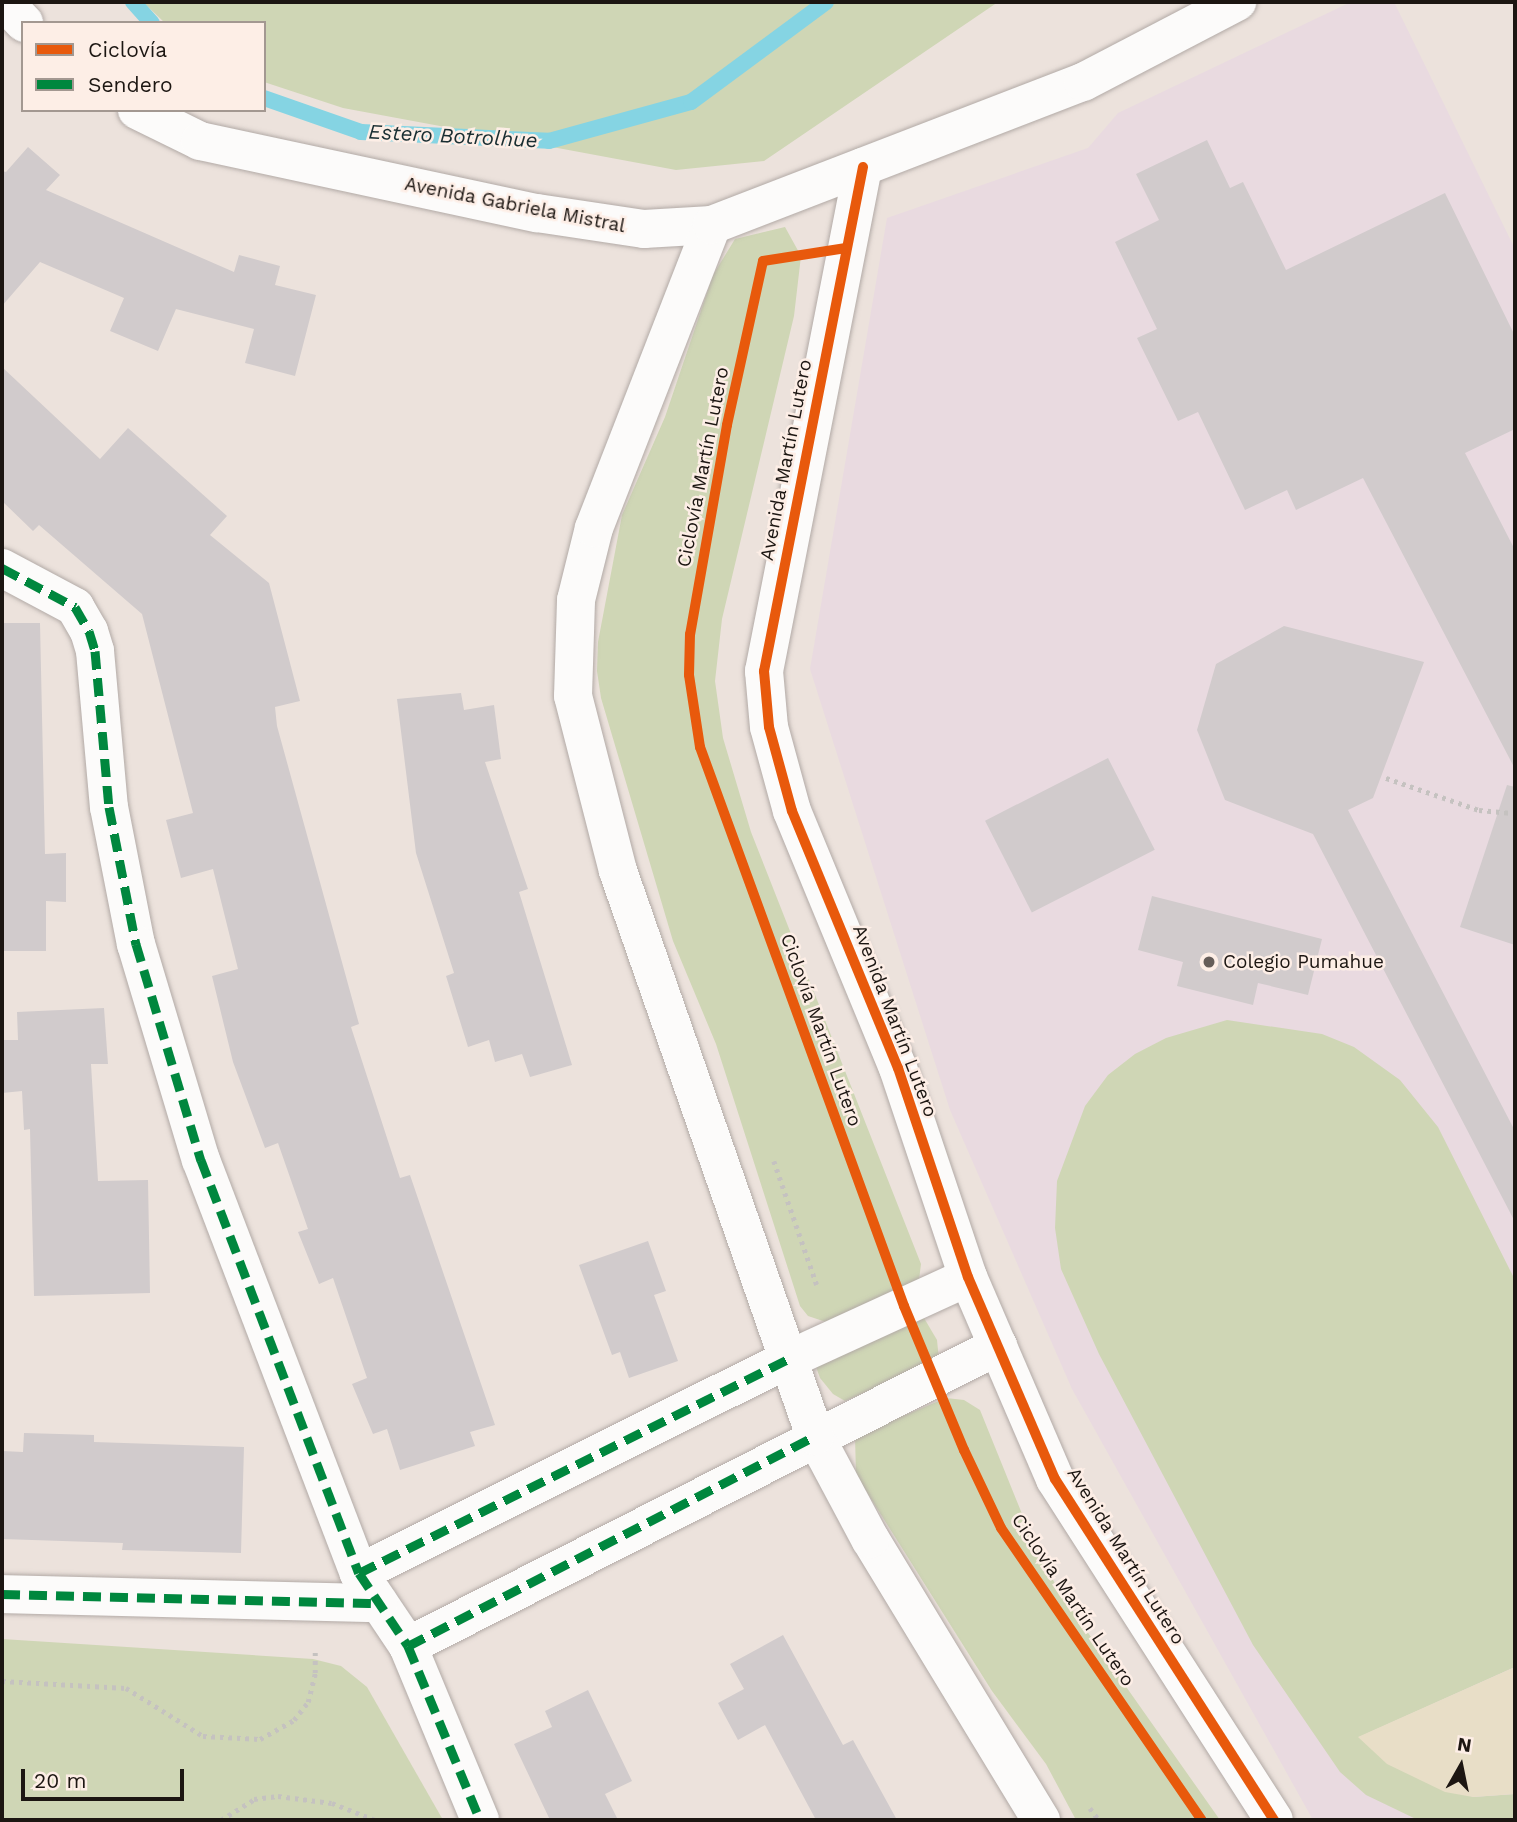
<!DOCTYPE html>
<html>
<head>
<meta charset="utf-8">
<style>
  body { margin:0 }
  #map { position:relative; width:1517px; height:1822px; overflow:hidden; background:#ece2dc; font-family:"Work Sans",sans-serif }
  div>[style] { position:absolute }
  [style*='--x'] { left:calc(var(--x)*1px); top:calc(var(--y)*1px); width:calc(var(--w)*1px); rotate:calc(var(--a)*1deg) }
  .education>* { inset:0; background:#e9dae0 }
  .green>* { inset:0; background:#cfd6b5 }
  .sand>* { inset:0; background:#e8dec7 }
  .stream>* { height:16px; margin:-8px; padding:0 8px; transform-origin:8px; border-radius:8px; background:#85d4e3 }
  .building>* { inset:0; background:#d1cbcc; transform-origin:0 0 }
  .path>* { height:4.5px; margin-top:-2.25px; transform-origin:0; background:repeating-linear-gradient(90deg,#c5c2c0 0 3.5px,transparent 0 8.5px) }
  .roads { filter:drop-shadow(0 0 2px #b2aaa6) drop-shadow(0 0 2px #b2aaa6) }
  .minor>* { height:38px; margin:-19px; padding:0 19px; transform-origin:19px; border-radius:19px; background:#fcfbfa }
  .tertiary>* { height:38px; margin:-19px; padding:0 19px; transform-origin:19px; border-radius:19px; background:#fcfbfa }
  .quiet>* { height:9px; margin-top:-4.5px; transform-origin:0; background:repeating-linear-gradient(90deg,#00873e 0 18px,transparent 0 27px) }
  .cycleway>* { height:10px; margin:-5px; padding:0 5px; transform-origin:5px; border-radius:5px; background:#e8590c }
  .dots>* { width:19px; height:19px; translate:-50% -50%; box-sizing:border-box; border:4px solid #fdeee6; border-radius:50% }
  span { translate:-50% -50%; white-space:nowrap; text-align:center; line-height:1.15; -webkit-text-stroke:5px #fdeee6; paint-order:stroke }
  .street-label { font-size:19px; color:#1c1612 }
  .poi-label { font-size:19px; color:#1c1612 }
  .left { translate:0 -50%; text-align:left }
  .water-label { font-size:21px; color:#192e32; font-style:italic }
  .frame { position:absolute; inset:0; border:4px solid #1c1612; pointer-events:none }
  .legend { position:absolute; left:21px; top:21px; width:245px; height:91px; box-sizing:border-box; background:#fdeee6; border:2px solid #a39891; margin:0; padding:9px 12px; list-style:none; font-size:21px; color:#1c1612 }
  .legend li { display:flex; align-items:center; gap:14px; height:35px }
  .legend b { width:35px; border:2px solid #a39891 }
  .north { position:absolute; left:1426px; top:1731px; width:70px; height:70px; -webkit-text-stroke:5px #fdeee6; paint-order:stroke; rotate:9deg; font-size:19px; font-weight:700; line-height:28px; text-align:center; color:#1c1612 }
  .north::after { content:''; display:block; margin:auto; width:24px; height:32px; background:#1c1612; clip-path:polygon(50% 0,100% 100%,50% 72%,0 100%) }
  .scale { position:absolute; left:21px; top:1769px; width:163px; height:32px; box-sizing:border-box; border:4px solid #1c1612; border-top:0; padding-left:9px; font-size:21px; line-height:24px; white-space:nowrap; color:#1c1612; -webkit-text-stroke:5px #fdeee6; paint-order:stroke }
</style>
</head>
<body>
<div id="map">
  <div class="education">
    <i style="clip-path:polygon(1351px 2px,1394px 2px,1515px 249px,1515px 1820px,1313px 1820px,1072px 1389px,950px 1110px,810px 669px,887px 218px,1088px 148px,1118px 113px)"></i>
  </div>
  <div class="green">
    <i style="clip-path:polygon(143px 2px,998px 2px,764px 161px,676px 170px,343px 108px,264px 82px,264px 23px,165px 23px)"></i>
    <i style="clip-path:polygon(785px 227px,801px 256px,794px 316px,722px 619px,715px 681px,723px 738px,751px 832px,921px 1264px,919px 1280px,832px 1324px,808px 1316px,800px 1306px,716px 1044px,673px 941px,601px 698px,597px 671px,598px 642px,622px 515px,665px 417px,713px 275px,735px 239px)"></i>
    <i style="clip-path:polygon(1227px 1020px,1322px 1034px,1354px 1047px,1400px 1080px,1438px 1127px,1515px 1280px,1515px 1667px,1359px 1737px,1473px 1797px,1515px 1794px,1515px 1820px,1418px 1820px,1366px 1795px,1340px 1772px,1253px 1645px,1099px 1354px,1061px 1269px,1055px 1228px,1057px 1181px,1085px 1106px,1108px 1075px,1135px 1054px,1166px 1038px)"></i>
    <i style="clip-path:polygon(924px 1318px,937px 1340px,939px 1360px,845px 1401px,833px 1394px,820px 1378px,815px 1364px)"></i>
    <i style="clip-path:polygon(946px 1398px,964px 1400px,980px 1410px,1035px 1546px,1060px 1593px,1220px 1820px,1076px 1820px,1046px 1764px,992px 1691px,856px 1475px,855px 1436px)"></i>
    <i style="clip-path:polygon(2px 1639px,313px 1659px,341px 1666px,367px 1687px,443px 1820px,2px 1820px)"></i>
  </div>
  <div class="sand">
    <i style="clip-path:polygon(1515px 1667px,1515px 1794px,1473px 1797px,1445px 1792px,1387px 1764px,1358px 1737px)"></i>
  </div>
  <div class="stream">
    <i style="--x:133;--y:2;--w:28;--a:48"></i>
    <i style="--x:264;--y:98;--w:103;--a:19.3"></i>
    <i style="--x:361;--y:132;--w:188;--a:2.7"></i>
    <i style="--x:549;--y:141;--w:147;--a:-15.4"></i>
    <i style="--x:691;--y:102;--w:168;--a:-36.5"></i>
  </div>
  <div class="building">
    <i style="clip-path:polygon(1207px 140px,1230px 188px,1243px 182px,1286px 270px,1445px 193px,1515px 336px,1515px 429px,1465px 453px,1515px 550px,1515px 769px,1363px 478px,1296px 510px,1287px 490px,1245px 510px,1198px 412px,1178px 421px,1137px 338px,1157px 329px,1115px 242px,1159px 220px,1136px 174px)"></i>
    <i style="clip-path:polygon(28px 147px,60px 175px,46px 190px,234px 272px,239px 255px,280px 266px,275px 285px,316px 295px,295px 376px,245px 363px,254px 329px,176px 309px,158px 351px,110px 331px,124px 298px,40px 262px,2px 306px,2px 171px,6px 172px)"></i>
    <i style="clip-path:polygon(2px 367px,100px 459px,128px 428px,227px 516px,210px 535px,269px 583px,300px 701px,275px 707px,277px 726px,359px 1024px,351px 1027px,400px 1178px,410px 1175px,495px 1425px,470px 1432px,475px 1446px,400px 1470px,387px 1429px,373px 1434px,352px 1384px,367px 1378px,333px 1278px,319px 1284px,298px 1232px,308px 1229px,278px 1143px,265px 1148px,233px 1062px,212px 976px,238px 969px,213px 869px,181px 878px,166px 820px,193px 813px,142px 614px,39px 525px,33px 531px,2px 501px)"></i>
    <i style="clip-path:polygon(2px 623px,40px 623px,45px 854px,66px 853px,66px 902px,46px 901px,46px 951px,2px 951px)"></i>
    <i style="clip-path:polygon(1284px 626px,1424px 662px,1373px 798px,1348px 810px,1515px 1131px,1515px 1222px,1313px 834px,1225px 800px,1197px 730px,1216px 664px)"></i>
    <i style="clip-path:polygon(461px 693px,464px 710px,494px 705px,501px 759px,485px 762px,528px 889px,519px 892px,572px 1065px,530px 1077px,522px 1054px,495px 1062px,489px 1040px,468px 1047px,446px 976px,454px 973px,416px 853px,397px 699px)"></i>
    <i style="left:1108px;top:758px;width:103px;height:138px;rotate:63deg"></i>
    <i style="clip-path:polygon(1507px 785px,1515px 787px,1515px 945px,1460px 927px)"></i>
    <i style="clip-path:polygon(1152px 896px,1322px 939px,1308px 995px,1258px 983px,1253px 1005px,1177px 986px,1183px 962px,1138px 950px)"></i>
    <i style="clip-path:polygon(104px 1008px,108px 1064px,91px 1064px,98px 1181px,148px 1180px,150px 1293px,34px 1296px,30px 1129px,24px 1130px,22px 1091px,2px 1093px,2px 1040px,18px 1040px,17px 1012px)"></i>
    <i style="clip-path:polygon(648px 1241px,666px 1291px,654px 1295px,678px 1361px,629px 1378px,620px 1352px,612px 1355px,579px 1265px)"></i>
    <i style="clip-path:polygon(24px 1433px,94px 1435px,94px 1442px,244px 1447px,241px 1553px,122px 1550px,123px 1543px,2px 1539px,2px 1451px,23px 1452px)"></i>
    <i style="clip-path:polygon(783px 1635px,843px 1745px,853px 1740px,897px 1820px,816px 1820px,765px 1725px,738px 1740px,718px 1703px,744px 1689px,730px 1664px)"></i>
    <i style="clip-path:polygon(588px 1690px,632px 1781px,605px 1794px,618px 1820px,550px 1820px,514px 1744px,552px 1727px,545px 1711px)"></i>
  </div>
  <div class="path">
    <i style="--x:1386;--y:778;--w:98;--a:19"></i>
    <i style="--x:1479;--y:810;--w:36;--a:5"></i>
    <i style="--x:774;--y:1161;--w:131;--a:70.9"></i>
    <i style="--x:2;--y:1681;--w:124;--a:3.2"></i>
    <i style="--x:126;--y:1688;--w:91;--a:31.9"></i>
    <i style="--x:203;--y:1736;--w:57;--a:3"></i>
    <i style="--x:260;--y:1739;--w:39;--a:-29"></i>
    <i style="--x:294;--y:1720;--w:23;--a:-52"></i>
    <i style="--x:308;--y:1702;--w:30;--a:-76"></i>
    <i style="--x:315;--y:1673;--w:23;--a:-90"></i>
    <i style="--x:1090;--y:1808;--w:15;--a:53"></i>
    <i style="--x:221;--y:1820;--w:39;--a:-32"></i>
    <i style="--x:254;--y:1799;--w:24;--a:-7"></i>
    <i style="--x:278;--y:1796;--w:54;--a:7.4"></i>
    <i style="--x:332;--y:1803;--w:46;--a:21.6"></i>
  </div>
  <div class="roads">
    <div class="minor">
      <i style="--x:4;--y:2;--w:29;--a:46"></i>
      <i style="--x:137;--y:110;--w:70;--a:26.2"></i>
      <i style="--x:200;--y:141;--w:345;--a:12.1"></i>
      <i style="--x:537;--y:213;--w:108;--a:8.5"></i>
      <i style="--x:644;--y:229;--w:68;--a:-3.4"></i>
      <i style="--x:2;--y:568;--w:83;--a:28.1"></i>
      <i style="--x:75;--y:607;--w:28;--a:60"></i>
      <i style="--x:89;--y:631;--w:21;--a:73"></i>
      <i style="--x:95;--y:651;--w:157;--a:84.9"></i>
      <i style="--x:109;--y:807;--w:140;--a:78.9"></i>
      <i style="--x:136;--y:944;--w:226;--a:73.3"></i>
      <i style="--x:201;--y:1160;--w:442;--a:69.1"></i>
      <i style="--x:359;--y:1573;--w:88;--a:56.1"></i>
      <i style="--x:408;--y:1646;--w:188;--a:67.5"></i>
      <i style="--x:359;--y:1573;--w:478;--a:-26.5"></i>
      <i style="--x:787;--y:1360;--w:199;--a:-24.6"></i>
      <i style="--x:2;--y:1594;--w:377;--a:1.4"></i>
      <i style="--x:408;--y:1646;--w:662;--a:-26.95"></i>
    </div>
    <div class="tertiary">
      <i style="--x:863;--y:167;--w:514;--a:101.11"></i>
      <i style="--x:764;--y:671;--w:56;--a:84.9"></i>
      <i style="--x:769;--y:727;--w:87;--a:74.7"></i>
      <i style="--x:792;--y:811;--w:278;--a:67.6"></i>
      <i style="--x:898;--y:1068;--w:220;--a:71.5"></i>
      <i style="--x:968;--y:1277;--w:220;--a:66.7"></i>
      <i style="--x:1055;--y:1479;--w:405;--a:57.3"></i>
      <i style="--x:1041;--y:1820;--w:329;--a:-121.3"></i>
      <i style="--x:870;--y:1539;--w:117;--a:-118.1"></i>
      <i style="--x:815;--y:1436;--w:598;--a:-109.22"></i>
      <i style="--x:618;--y:871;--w:181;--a:-104.4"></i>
      <i style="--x:573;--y:696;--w:96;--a:-88.2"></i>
      <i style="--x:576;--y:600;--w:74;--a:-76"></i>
      <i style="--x:594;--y:528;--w:325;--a:-68.7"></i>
      <i style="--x:712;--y:225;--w:398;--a:-21.1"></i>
      <i style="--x:1083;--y:82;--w:174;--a:-27.5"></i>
    </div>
  </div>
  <div class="quiet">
    <i style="--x:2;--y:568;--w:83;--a:28.1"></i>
    <i style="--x:75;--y:607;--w:28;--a:60"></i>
    <i style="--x:89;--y:631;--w:21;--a:73"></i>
    <i style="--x:95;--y:651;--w:157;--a:84.9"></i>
    <i style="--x:109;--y:807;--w:140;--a:78.9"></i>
    <i style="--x:136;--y:944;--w:226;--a:73.3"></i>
    <i style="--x:201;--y:1160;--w:442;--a:69.1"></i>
    <i style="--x:359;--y:1573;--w:88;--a:56.1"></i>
    <i style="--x:408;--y:1646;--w:188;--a:67.5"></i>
    <i style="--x:359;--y:1573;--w:478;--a:-26.5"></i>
    <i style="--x:2;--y:1594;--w:377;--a:1.4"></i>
    <i style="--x:408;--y:1646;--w:458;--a:-27.3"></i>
  </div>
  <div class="cycleway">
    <i style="--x:863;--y:167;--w:514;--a:101.11"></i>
    <i style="--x:764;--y:671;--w:56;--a:84.9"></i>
    <i style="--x:769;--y:727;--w:87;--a:74.7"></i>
    <i style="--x:792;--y:811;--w:278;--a:67.6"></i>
    <i style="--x:898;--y:1068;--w:220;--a:71.5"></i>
    <i style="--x:968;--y:1277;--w:220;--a:66.7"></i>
    <i style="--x:1055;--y:1479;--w:405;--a:57.3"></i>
    <i style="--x:846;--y:248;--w:84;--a:171.1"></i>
    <i style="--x:763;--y:261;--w:168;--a:102.4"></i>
    <i style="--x:727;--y:425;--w:212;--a:100"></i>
    <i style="--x:690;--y:634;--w:41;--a:91.4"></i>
    <i style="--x:689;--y:675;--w:73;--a:81.3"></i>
    <i style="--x:700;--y:747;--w:595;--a:69.95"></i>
    <i style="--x:904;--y:1306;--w:156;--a:67.4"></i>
    <i style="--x:964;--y:1450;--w:86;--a:64.6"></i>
    <i style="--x:1001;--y:1528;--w:354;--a:55.5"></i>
  </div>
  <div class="dots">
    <i style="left:1209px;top:962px;background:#655d59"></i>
  </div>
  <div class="street-label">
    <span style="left:515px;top:205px;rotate:11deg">Avenida Gabriela Mistral</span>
    <span style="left:786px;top:460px;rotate:-79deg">Avenida Martín Lutero</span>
    <span style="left:703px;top:467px;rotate:-79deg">Ciclovía Martín Lutero</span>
    <span style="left:895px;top:1021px;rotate:69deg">Avenida Martín Lutero</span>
    <span style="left:821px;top:1030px;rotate:70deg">Ciclovía Martín Lutero</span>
    <span style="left:1126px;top:1556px;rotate:58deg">Avenida Martín Lutero</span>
    <span style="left:1073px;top:1600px;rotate:56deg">Ciclovía Martín Lutero</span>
  </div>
  <div class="poi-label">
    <span class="left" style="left:1223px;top:962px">Colegio Pumahue</span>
  </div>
  <div class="water-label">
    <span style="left:453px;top:136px;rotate:3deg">Estero Botrolhue</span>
  </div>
  <div class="frame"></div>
  <ul class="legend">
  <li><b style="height:9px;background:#e8590c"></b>Ciclovía</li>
  <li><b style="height:9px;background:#00873e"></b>Sendero</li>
  </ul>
  <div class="north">N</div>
  <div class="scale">20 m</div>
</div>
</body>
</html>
